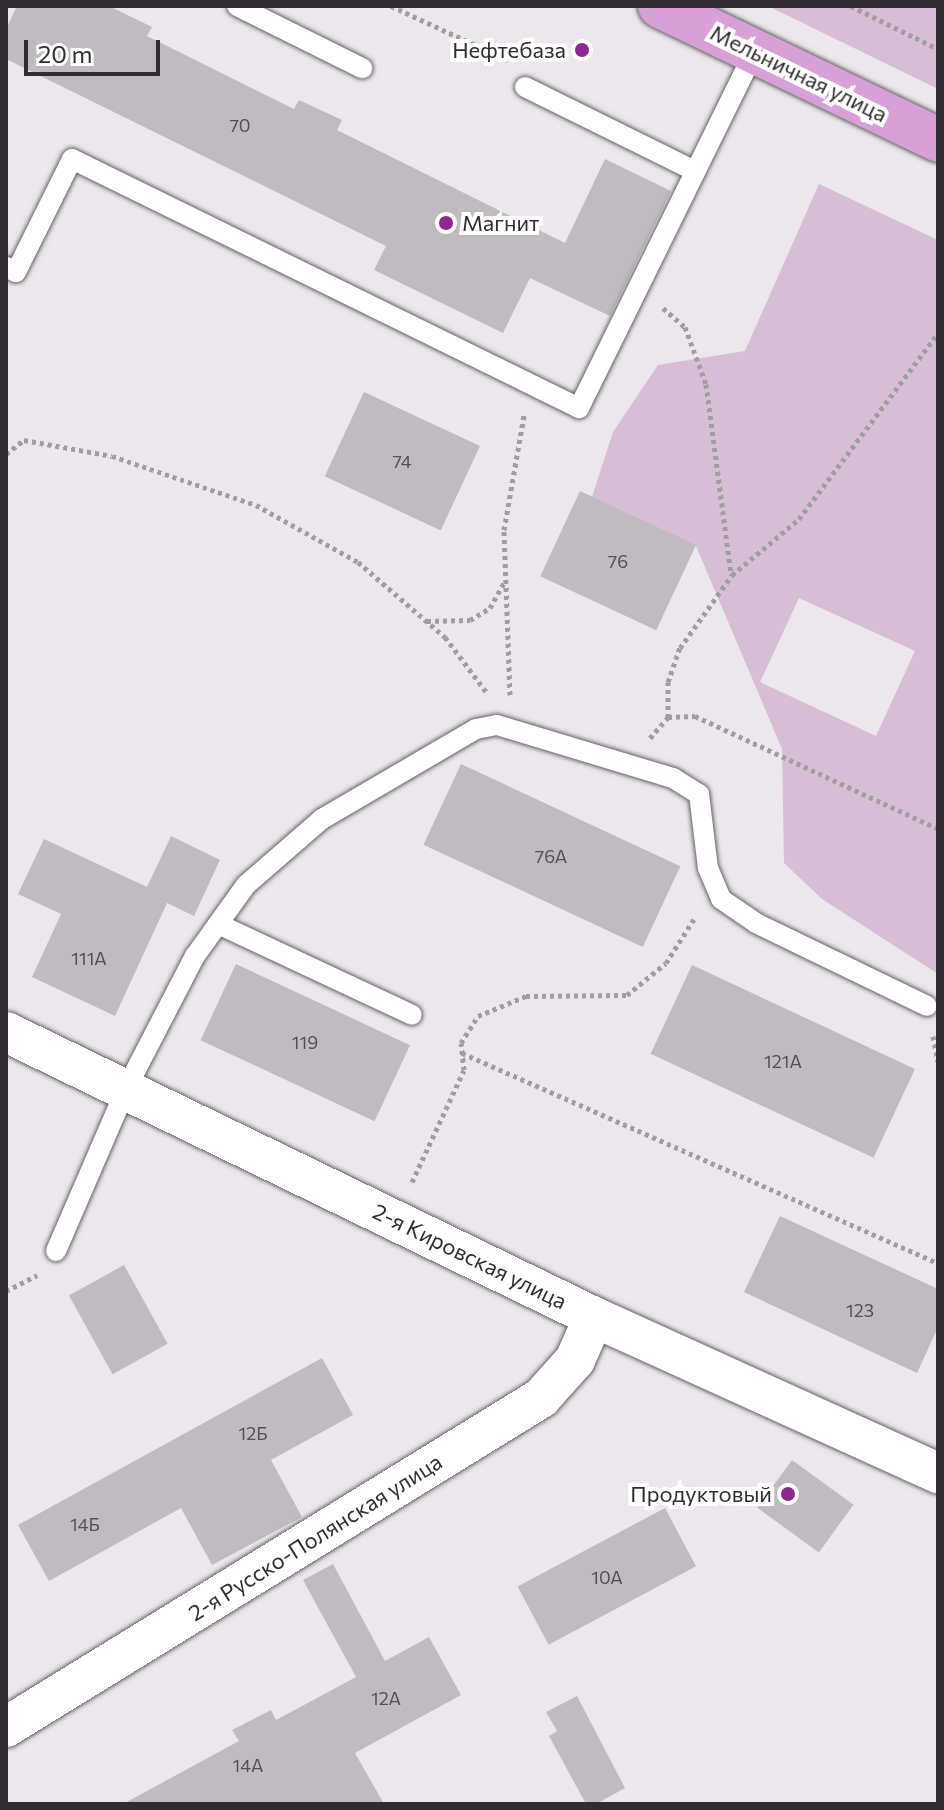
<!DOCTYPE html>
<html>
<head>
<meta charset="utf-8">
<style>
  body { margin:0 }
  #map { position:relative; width:944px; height:1810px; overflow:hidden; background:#ebe7eb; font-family:Commissioner,sans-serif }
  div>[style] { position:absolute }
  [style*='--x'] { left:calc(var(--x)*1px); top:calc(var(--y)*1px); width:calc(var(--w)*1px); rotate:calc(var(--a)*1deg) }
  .green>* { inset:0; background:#d6bed4 }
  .building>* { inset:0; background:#bfbbbf; transform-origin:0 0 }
  .path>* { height:5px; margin-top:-2.5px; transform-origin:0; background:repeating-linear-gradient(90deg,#a19ea1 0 4px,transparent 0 8px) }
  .roads { filter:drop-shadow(0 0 2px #666266) drop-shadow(0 0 2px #666266) }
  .service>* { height:20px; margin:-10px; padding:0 10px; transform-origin:10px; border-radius:10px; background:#fff }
  .minor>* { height:40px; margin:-20px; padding:0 20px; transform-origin:20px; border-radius:20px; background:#fff }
  .primary>* { height:44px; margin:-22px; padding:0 22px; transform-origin:22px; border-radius:22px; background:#d7a1d6 }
  .dots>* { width:22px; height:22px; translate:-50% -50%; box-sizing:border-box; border:4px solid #fff; border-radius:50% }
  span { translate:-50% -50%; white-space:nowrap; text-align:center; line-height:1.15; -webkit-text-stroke:8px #fff; paint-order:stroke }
  .number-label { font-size:18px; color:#535053 }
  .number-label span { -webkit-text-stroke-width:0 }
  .poi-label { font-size:22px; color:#2f2d2f }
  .right { translate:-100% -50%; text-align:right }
  .left { translate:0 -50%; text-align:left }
  .street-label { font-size:22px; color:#2f2d2f }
  .frame { position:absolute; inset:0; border:8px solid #2f2d2f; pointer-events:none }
  .scale { position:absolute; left:24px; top:40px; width:136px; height:36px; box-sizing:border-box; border:4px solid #2f2d2f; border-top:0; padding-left:10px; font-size:24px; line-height:28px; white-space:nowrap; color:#2f2d2f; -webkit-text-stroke:6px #fff; paint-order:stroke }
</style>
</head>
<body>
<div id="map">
  <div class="green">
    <i style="clip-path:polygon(768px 6px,938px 6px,938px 89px)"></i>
    <i style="clip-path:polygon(evenodd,819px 184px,938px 240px,938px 974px,822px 899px,784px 863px,782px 749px,696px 546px,592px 497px,613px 432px,658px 365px,745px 351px,819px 184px,799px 598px,915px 651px,876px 736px,760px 682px,799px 598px)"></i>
  </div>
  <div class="building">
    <i style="clip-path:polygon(17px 6px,109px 6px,152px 27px,147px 36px,294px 109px,299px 100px,342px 120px,337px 130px,565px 243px,605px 159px,671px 191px,610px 316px,530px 278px,503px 333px,374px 270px,386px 246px,6px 59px,6px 29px)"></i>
    <i style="left:364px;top:392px;width:128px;height:93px;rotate:25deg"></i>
    <i style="left:580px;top:491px;width:128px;height:94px;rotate:25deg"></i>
    <i style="left:461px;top:764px;width:242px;height:89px;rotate:25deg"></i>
    <i style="clip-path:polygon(171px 836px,220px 860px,194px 916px,167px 903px,115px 1016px,32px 977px,61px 914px,18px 894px,44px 839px,147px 887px)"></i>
    <i style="left:236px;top:964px;width:192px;height:84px;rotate:25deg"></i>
    <i style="left:692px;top:965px;width:246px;height:98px;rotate:25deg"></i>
    <i style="clip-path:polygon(780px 1216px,938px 1289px,938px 1327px,917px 1373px,744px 1292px)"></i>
    <i style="left:124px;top:1265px;width:90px;height:63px;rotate:61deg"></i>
    <i style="clip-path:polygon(322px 1358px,353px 1415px,271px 1460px,302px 1517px,212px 1565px,181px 1508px,49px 1581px,18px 1525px)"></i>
    <i style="left:792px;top:1460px;width:76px;height:59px;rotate:36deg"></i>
    <i style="left:665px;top:1508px;width:66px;height:167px;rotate:62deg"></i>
    <i style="clip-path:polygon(333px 1564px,385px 1661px,429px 1637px,461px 1695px,355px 1753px,384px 1804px,123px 1804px,239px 1741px,232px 1730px,271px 1710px,276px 1720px,356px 1677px,303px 1580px)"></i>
    <i style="clip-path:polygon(577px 1696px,625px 1788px,596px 1804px,586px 1804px,549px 1736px,557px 1731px,546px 1712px)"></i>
  </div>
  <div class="path">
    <i style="--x:391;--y:6;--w:129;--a:24.8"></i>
    <i style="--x:851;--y:6;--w:97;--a:26.3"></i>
    <i style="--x:663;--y:308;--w:29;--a:41"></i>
    <i style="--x:685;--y:327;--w:61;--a:69.8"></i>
    <i style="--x:706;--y:384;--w:192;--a:82.5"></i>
    <i style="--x:6;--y:454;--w:23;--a:-38"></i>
    <i style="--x:24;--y:440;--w:89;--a:10.3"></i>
    <i style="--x:112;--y:456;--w:152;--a:18.8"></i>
    <i style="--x:256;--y:505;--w:117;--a:29.2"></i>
    <i style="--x:358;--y:562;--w:115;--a:40.8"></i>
    <i style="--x:445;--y:637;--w:70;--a:53.1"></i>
    <i style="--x:427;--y:621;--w:43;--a:-1.3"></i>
    <i style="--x:470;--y:620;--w:23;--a:-31"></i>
    <i style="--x:490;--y:608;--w:31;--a:-61"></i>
    <i style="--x:510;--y:695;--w:165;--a:-92.1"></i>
    <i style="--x:504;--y:530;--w:117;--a:-80.1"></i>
    <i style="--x:668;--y:717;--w:35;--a:-90"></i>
    <i style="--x:668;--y:682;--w:36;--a:-71"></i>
    <i style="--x:680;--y:648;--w:90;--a:-54.5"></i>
    <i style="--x:732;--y:575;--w:87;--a:-39.9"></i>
    <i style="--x:799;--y:519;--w:232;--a:-53.2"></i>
    <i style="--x:650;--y:738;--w:28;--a:-49"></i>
    <i style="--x:668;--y:717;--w:27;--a:-2"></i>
    <i style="--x:695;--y:716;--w:268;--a:24.9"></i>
    <i style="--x:933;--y:1036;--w:26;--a:79"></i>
    <i style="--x:462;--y:1053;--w:520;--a:23.81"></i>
    <i style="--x:412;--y:1182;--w:123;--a:-65.1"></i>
    <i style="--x:464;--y:1070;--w:27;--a:-96"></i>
    <i style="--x:461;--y:1043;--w:32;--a:-58"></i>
    <i style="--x:478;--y:1016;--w:52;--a:-22.6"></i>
    <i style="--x:526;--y:996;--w:101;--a:-0.6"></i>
    <i style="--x:627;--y:995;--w:50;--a:-39.4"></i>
    <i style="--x:666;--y:963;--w:52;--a:-57.5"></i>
    <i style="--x:6;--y:1291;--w:35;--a:-27"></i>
  </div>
  <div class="roads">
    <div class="service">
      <i style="--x:237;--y:6;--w:140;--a:26.4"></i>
      <i style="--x:525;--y:87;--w:190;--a:26.3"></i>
      <i style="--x:6;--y:267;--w:11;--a:27"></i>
      <i style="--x:16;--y:272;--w:126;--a:-63.6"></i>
      <i style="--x:72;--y:159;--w:565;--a:26.16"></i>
      <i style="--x:579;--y:408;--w:397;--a:-63.8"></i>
      <i style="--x:218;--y:924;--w:214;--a:25.1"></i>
      <i style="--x:56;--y:1251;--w:179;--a:-66.6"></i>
      <i style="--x:127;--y:1087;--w:148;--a:-62.6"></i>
      <i style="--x:195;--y:956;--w:87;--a:-54.3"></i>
      <i style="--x:246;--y:885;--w:101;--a:-41"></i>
      <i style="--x:322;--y:819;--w:178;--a:-30.3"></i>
      <i style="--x:476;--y:729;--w:21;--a:-11"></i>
      <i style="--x:497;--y:725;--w:184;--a:16.8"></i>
      <i style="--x:673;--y:778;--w:31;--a:32"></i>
      <i style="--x:699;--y:794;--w:75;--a:83.1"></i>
      <i style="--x:708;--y:868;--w:34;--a:67"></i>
      <i style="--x:721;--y:899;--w:42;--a:34.4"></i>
      <i style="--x:756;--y:923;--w:190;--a:25.9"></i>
    </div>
    <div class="minor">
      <i style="--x:6;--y:1032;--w:653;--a:25.86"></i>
      <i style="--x:594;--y:1317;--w:378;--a:24.4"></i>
      <i style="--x:6;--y:1727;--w:628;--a:-31.59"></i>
      <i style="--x:541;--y:1398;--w:51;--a:-48.2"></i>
      <i style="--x:575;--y:1360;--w:47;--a:-66.2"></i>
    </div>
    <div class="primary">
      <i style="--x:660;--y:6;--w:309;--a:25.7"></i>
    </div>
  </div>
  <div class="dots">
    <i style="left:582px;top:50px;background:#8e288e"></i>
    <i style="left:446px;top:223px;background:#8e288e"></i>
    <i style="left:788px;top:1494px;background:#8e288e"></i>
  </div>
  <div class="number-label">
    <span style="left:240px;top:125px">70</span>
    <span style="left:402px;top:461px">74</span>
    <span style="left:618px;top:561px">76</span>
    <span style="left:551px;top:856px">76А</span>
    <span style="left:89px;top:958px">111А</span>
    <span style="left:305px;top:1042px">119</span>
    <span style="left:783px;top:1061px">121А</span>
    <span style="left:860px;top:1310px">123</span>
    <span style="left:253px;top:1433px">12Б</span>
    <span style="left:85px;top:1524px">14Б</span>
    <span style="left:607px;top:1577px">10А</span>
    <span style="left:386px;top:1698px">12А</span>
    <span style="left:248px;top:1765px">14А</span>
  </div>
  <div class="poi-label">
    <span class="right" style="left:566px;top:50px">Нефтебаза</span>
    <span class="left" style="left:462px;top:223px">Магнит</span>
    <span class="right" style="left:772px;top:1494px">Продуктовый</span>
  </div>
  <div class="street-label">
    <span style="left:799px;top:73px;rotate:26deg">Мельничная улица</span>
    <span style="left:470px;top:1256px;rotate:26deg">2-я Кировская улица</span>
    <span style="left:315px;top:1537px;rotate:-32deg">2-я Русско-Полянская улица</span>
  </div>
  <div class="frame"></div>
  <div class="scale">20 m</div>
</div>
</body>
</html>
